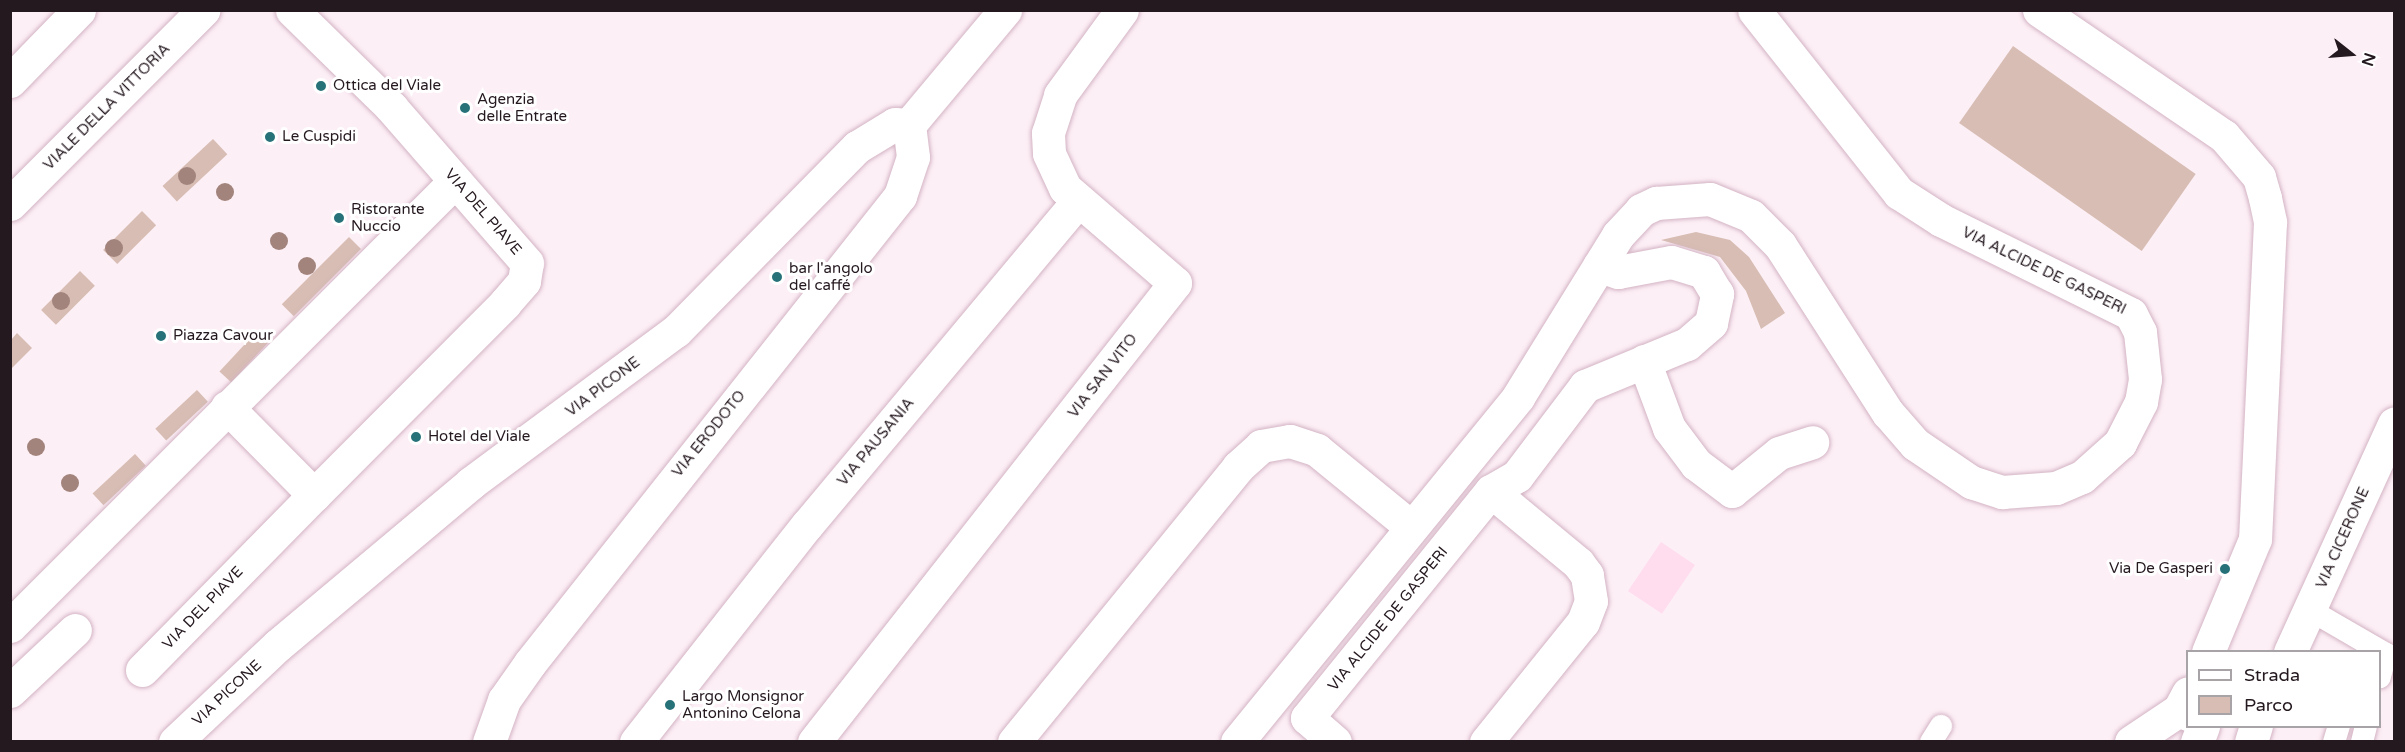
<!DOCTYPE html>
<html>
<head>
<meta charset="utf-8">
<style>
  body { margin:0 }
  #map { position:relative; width:2405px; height:752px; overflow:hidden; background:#fdeff6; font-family:"Varela Round",sans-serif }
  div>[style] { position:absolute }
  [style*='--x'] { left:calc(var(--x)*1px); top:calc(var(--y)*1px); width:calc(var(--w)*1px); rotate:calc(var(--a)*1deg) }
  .built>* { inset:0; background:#fde; transform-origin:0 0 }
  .green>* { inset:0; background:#d7bdb3; transform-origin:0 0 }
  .roads { filter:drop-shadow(0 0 2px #d3b3c3) drop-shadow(0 0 2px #d3b3c3) }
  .lane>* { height:22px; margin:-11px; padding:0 11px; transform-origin:11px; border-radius:11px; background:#fff }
  .street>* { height:33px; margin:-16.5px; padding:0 16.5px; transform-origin:16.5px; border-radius:16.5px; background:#fff }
  .secondary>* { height:33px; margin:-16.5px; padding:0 16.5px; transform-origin:16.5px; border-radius:16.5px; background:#fff }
  .trees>* { width:18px; height:18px; margin:-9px; border-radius:50%; background:#a2847d }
  .dots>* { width:16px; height:16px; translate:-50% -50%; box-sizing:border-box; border:3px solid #fff; border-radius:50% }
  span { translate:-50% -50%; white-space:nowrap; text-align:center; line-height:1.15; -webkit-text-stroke:6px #fff; paint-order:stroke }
  .poi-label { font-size:15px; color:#251920 }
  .left { translate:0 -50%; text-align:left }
  .right { translate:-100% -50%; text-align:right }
  .street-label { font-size:15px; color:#251920 }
  .frame { position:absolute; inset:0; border:12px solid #251920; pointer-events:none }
  .legend { position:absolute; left:2186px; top:650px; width:195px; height:78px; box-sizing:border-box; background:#fff; border:2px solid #a8a3a6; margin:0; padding:8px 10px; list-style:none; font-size:18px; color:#251920 }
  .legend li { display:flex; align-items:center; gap:12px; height:30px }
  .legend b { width:30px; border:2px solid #a8a3a6 }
  .north { position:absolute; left:2321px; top:24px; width:60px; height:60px; -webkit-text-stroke:4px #fff; paint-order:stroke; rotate:107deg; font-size:16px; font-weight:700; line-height:24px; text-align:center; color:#251920 }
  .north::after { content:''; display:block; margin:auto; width:21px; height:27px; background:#251920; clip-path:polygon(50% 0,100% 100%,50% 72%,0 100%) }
</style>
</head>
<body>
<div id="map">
  <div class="built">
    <i style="left:1661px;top:542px;width:41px;height:59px;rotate:34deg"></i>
  </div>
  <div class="green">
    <i style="left:2013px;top:46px;width:223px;height:94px;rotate:35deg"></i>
    <i style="left:213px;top:139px;width:21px;height:69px;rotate:47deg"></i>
    <i style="left:142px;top:211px;width:20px;height:55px;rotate:45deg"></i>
    <i style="clip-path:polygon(1696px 232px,1730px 240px,1749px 257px,1785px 313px,1761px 329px,1746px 291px,1720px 257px,1661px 240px)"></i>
    <i style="left:349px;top:237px;width:17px;height:95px;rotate:45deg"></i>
    <i style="left:80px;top:271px;width:21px;height:55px;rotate:45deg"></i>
    <i style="left:259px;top:329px;width:16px;height:58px;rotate:43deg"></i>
    <i style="clip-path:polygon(17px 333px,32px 348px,11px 369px,11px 340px)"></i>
    <i style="left:197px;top:390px;width:16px;height:57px;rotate:47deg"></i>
    <i style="left:135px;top:454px;width:16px;height:58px;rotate:47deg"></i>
  </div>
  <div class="roads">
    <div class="lane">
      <i style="--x:2310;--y:610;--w:88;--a:30.1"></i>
      <i style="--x:2386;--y:654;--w:24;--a:105"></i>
      <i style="--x:1931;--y:742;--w:19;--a:-58"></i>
      <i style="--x:2334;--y:742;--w:17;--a:-73"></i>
      <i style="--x:2362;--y:742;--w:16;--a:-76"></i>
    </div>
    <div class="street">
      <i style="--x:2039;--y:10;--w:224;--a:34.3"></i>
      <i style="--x:2224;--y:136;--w:54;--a:49.5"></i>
      <i style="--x:2259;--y:177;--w:22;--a:74"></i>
      <i style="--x:2265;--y:198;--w:25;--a:78"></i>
      <i style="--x:2270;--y:222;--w:317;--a:92.7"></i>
      <i style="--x:2255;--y:539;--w:122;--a:112.6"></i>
      <i style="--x:909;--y:125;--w:150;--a:-50.1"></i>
      <i style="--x:10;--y:204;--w:274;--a:-45.1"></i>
      <i style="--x:1644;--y:361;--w:72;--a:69.5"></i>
      <i style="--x:1669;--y:428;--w:45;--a:53.1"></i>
      <i style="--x:1696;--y:464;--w:45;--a:36.9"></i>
      <i style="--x:1732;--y:491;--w:60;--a:-39"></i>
      <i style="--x:1779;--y:453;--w:35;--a:-18"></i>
      <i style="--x:227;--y:407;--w:124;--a:45.3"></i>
      <i style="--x:314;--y:495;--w:271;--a:-45.1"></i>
      <i style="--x:505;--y:303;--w:29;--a:-49"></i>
      <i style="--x:524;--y:281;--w:18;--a:-81"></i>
      <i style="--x:527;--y:263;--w:206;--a:-131.1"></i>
      <i style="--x:392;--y:108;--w:140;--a:-135.6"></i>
      <i style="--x:10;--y:626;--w:629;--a:-45"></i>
      <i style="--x:142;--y:670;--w:245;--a:-45.5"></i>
      <i style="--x:10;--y:691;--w:89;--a:-43.2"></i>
      <i style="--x:175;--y:742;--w:141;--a:-43.3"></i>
      <i style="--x:278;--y:645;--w:252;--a:-40"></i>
      <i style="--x:471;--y:483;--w:255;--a:-36.6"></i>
      <i style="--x:676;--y:331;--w:258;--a:-45.5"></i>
      <i style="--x:857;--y:147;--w:44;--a:-31.2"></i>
      <i style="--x:895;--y:124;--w:14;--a:4"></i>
      <i style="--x:489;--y:742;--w:45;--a:-70.3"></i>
      <i style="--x:504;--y:700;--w:45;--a:-54.9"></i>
      <i style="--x:530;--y:663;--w:596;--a:-51.61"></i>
      <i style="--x:900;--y:196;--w:41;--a:-71.6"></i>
      <i style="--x:913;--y:157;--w:32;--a:-97"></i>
      <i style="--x:636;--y:742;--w:276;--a:-51.8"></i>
      <i style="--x:807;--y:525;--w:422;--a:-50.1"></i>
      <i style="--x:814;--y:742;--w:584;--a:-51.82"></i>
      <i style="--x:1175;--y:283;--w:145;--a:-139.2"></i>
      <i style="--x:1065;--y:188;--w:38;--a:-115"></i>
      <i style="--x:1049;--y:153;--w:20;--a:-93"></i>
      <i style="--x:1048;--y:133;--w:40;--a:-72"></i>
      <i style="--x:1060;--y:95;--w:105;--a:-53.9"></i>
      <i style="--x:1014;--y:742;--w:355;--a:-50.8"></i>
      <i style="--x:1238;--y:467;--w:31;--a:-42"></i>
      <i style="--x:1261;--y:446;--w:29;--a:-10"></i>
      <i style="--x:1290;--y:441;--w:28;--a:18"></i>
      <i style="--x:1317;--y:450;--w:120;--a:39.3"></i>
      <i style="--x:1237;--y:742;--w:445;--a:-50.8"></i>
      <i style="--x:1518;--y:397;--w:190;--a:-58.3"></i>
      <i style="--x:1618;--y:235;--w:34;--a:-47"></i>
      <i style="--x:1641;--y:210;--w:17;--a:-25"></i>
      <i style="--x:1656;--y:203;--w:54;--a:-4.2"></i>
      <i style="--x:1710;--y:199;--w:44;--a:22.5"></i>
      <i style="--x:1751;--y:216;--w:41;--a:45"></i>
      <i style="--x:1780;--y:245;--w:200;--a:57.3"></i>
      <i style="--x:1888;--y:413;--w:41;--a:48.9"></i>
      <i style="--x:1915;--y:444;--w:68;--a:34.2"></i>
      <i style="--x:1971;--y:482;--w:33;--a:18"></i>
      <i style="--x:2002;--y:492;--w:54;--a:-4.2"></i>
      <i style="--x:2056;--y:488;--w:28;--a:-23"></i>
      <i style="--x:2082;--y:477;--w:51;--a:-41.8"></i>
      <i style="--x:2120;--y:443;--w:46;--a:-62.9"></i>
      <i style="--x:2141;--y:402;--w:23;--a:-80"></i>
      <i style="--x:2145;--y:379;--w:47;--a:-96.1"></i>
      <i style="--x:2140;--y:332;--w:20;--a:-117"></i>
      <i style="--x:2131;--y:314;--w:212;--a:-153.7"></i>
      <i style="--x:1941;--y:220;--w:50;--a:-147.3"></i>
      <i style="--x:1899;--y:193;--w:233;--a:-128.4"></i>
      <i style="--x:1335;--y:742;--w:37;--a:-139"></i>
      <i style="--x:1307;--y:718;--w:292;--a:-51"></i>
      <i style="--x:1491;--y:491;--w:30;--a:-30"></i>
      <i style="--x:1517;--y:476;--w:113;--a:-52.9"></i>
      <i style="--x:1585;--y:386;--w:110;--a:-22.4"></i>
      <i style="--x:1687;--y:344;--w:32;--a:-41"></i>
      <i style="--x:1711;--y:323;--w:30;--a:-78"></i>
      <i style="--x:1717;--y:294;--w:26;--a:-121"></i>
      <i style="--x:1704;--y:272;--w:34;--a:-163"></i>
      <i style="--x:1671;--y:262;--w:54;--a:169.3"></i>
      <i style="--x:1618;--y:272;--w:20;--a:-162"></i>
      <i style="--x:1486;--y:742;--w:154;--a:-51.1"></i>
      <i style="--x:1583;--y:622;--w:22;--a:-69"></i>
      <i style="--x:1591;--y:601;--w:26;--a:-99"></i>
      <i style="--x:1587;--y:575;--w:15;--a:-127"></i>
      <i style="--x:1578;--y:563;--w:113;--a:-140.4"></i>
      <i style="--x:2131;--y:742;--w:58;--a:-33.7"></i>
      <i style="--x:2179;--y:710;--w:19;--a:-62"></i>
    </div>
    <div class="secondary">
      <i style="--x:10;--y:81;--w:99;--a:-45.8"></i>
      <i style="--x:2290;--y:652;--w:251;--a:-65.5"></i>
      <i style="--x:2179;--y:710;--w:10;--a:24"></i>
      <i style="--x:2197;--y:742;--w:17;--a:-69"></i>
      <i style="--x:2251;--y:742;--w:17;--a:-73"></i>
    </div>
  </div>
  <div class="trees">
    <i style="left:187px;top:176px"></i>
    <i style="left:225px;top:192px"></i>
    <i style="left:279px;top:241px"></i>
    <i style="left:114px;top:248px"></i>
    <i style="left:307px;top:266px"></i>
    <i style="left:61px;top:301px"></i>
    <i style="left:36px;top:447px"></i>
    <i style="left:70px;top:483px"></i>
  </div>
  <div class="dots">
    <i style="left:321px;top:86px;background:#277179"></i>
    <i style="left:465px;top:108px;background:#277179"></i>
    <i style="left:270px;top:137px;background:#277179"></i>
    <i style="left:339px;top:218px;background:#277179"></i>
    <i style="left:777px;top:277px;background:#277179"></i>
    <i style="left:161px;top:336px;background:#277179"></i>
    <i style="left:416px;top:437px;background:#277179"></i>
    <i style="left:2225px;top:569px;background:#277179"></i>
    <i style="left:670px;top:705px;background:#277179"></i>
  </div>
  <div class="poi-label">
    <span class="left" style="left:333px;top:86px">Ottica del Viale</span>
    <span class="left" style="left:477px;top:108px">Agenzia<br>delle Entrate</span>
    <span class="left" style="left:282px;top:137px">Le Cuspidi</span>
    <span class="left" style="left:351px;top:218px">Ristorante<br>Nuccio</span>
    <span class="left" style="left:789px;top:277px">bar l'angolo<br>del caffé</span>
    <span class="left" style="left:173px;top:336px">Piazza Cavour</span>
    <span class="left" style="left:428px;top:437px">Hotel del Viale</span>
    <span class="right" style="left:2213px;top:569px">Via De Gasperi</span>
    <span class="left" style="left:682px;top:705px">Largo Monsignor<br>Antonino Celona</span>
  </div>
  <div class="street-label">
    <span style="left:107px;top:107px;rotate:-45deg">VIALE DELLA VITTORIA</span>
    <span style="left:483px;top:212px;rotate:49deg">VIA DEL PIAVE</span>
    <span style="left:2044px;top:271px;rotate:26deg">VIA ALCIDE DE GASPERI</span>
    <span style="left:1103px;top:376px;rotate:-52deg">VIA SAN VITO</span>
    <span style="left:603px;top:387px;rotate:-37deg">VIA PICONE</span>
    <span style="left:709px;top:434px;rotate:-51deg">VIA ERODOTO</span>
    <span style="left:876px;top:442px;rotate:-50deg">VIA PAUSANIA</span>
    <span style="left:2343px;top:538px;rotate:-66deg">VIA CICERONE</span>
    <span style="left:203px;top:608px;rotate:-46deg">VIA DEL PIAVE</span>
    <span style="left:1388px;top:619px;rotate:-51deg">VIA ALCIDE DE GASPERI</span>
    <span style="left:227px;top:693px;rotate:-43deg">VIA PICONE</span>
  </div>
  <div class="frame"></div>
  <ul class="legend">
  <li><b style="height:8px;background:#fff"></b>Strada</li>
  <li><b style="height:16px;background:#d7bdb3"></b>Parco</li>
  </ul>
  <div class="north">N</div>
</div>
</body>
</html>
